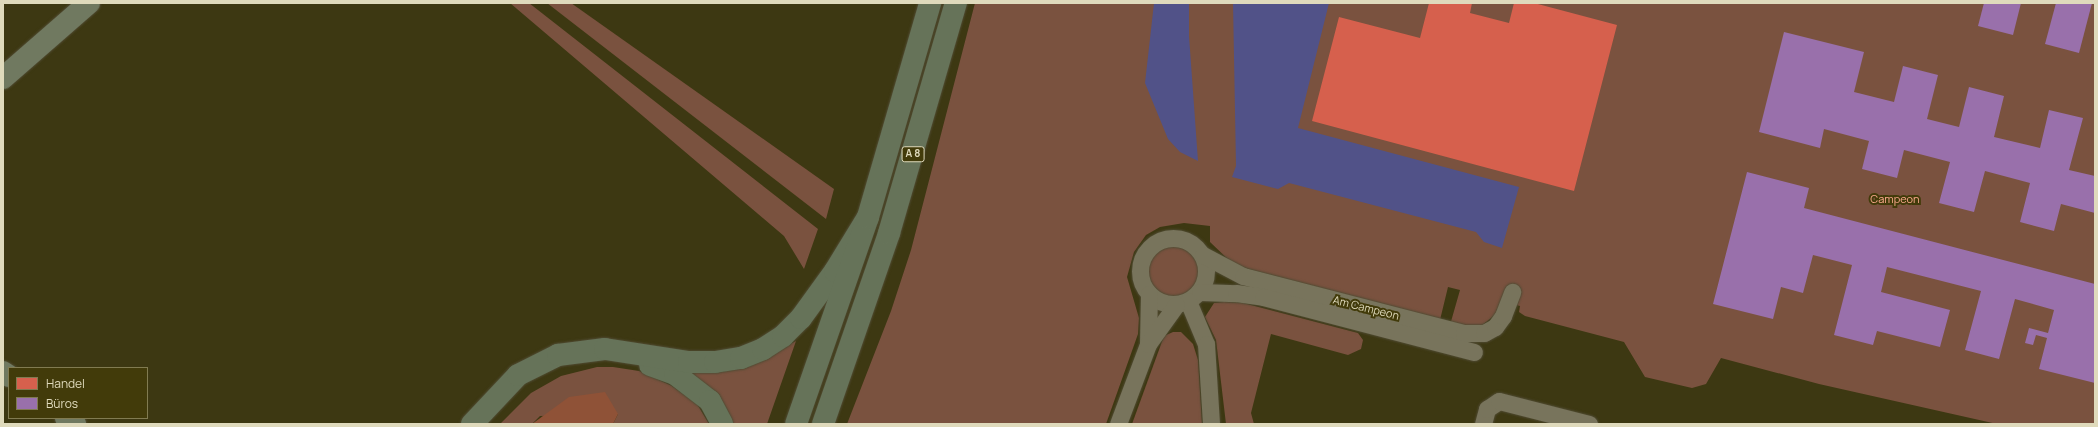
<!DOCTYPE html>
<html>
<head>
<meta charset="utf-8">
<style>
  body { margin:0 }
  #map { position:relative; width:2098px; height:427px; overflow:hidden; background:#3d3812; font-family:Manrope,sans-serif }
  div>[style] { position:absolute }
  [style*='--x'] { left:calc(var(--x)*1px); top:calc(var(--y)*1px); width:calc(var(--w)*1px); rotate:calc(var(--a)*1deg) }
  .green>* { inset:0; background:#7a523f }
  .round { border-radius:50% }
  .forest>* { inset:0; background:#8f5237 }
  .water>* { inset:0; background:#515288 }
  .shops>* { inset:0; background:#d6604d }
  .offices>* { inset:0; background:#9970ab }
  .roads { filter:drop-shadow(0 0 1px #504b33) drop-shadow(0 0 1px #504b33) }
  .minor>* { height:17px; margin:-8.5px; padding:0 8.5px; transform-origin:8.5px; border-radius:8.5px; background:#78745c }
  .minor>.ring { margin:-8.5px; padding:0; box-sizing:content-box; background:none; border:17px solid #78745c; border-radius:50% }
  .major>* { height:22px; margin:-11px; padding:0 11px; transform-origin:11px; border-radius:11px; background:#707960 }
  .highway>* { height:22px; margin:-11px; padding:0 11px; transform-origin:11px; border-radius:11px; background:#667359 }
  span { translate:-50% -50%; white-space:nowrap; text-align:center; line-height:1.15; -webkit-text-stroke:4px #423b0a; paint-order:stroke }
  .shield-label span { padding:1px 3px; background:#423b0a; border:1px solid; border-radius:3px; -webkit-text-stroke-width:0 }
  .shield-label { font-size:10px; color:#dfdabc; font-weight:700 }
  .park-label { font-size:11px; color:#fcaa8e }
  .street-label { font-size:11px; color:#dfdabc }
  .frame { position:absolute; inset:0; border:4px solid #dfdabc; pointer-events:none }
  .legend { position:absolute; left:8px; top:367px; width:140px; height:52px; box-sizing:border-box; background:#423b0a; border:1px solid #817b51; margin:0; padding:5px 7px; list-style:none; font-size:12px; color:#dfdabc }
  .legend li { display:flex; align-items:center; gap:8px; height:20px }
  .legend b { width:20px; border:1px solid #817b51 }
</style>
</head>
<body>
<div id="map">
  <div class="green">
    <i style="clip-path:polygon(510px 3px,529px 3px,818px 229px,804px 269px,784px 236px)"></i>
    <i style="clip-path:polygon(547px 3px,571px 3px,834px 189px,826px 219px)"></i>
    <i style="clip-path:polygon(975px 3px,2095px 3px,2095px 424px,1997px 424px,1819px 384px,1721px 358px,1706px 384px,1692px 388px,1645px 377px,1624px 342px,1525px 316px,1519px 312px,1520px 306px,1502px 301px,1496px 314px,1481px 326px,1450px 325px,1460px 290px,1448px 287px,1440px 320px,1234px 265px,1210px 242px,1210px 226px,1184px 223px,1160px 227px,1146px 235px,1134px 252px,1127px 277px,1139px 318px,1138px 334px,1106px 424px,847px 424px,891px 311px,911px 250px)"></i>
    <i class="round" style="left:1147px;top:244px;width:54px;height:54px"></i>
    <i style="clip-path:polygon(1224px 302px,1243px 303px,1358px 333px,1363px 340px,1361px 349px,1348px 355px,1271px 334px,1251px 413px,1254px 424px,1226px 424px,1216px 340px,1205px 317px,1214px 303px)"></i>
    <i style="clip-path:polygon(1173px 332px,1181px 332px,1193px 344px,1198px 360px,1202px 424px,1132px 424px,1164px 336px)"></i>
    <i style="clip-path:polygon(796px 341px,767px 424px,733px 424px,691px 373px,746px 368px)"></i>
    <i style="clip-path:polygon(597px 367px,613px 367px,639px 371px,672px 386px,697px 404px,709px 424px,613px 424px,618px 414px,540px 416px,532px 424px,500px 424px,531px 393px,561px 376px)"></i>
  </div>
  <div class="forest">
    <i style="clip-path:polygon(605px 392px,618px 414px,613px 424px,532px 424px,569px 397px)"></i>
  </div>
  <div class="water">
    <i style="clip-path:polygon(1154px 3px,1189px 3px,1189px 36px,1198px 161px,1180px 152px,1168px 139px,1145px 83px)"></i>
    <i style="clip-path:polygon(1233px 3px,1329px 3px,1298px 128px,1519px 187px,1502px 248px,1484px 242px,1476px 232px,1289px 183px,1278px 189px,1232px 177px,1236px 166px)"></i>
  </div>
  <div class="shops">
    <i style="clip-path:polygon(1429px 3px,1472px 3px,1470px 13px,1509px 23px,1514px 3px,1534px 3px,1617px 25px,1574px 191px,1312px 121px,1339px 17px,1420px 38px)"></i>
  </div>
  <div class="offices">
    <i style="clip-path:polygon(1984px 3px,2021px 3px,2013px 35px,1978px 26px)"></i>
    <i style="clip-path:polygon(2056px 3px,2092px 3px,2079px 53px,2045px 44px)"></i>
    <i style="clip-path:polygon(1784px 32px,1864px 52px,1854px 92px,1894px 102px,1903px 66px,1938px 75px,1927px 119px,1959px 127px,1969px 87px,2004px 96px,1994px 137px,2040px 148px,2049px 110px,2083px 118px,2069px 170px,2095px 176px,2095px 213px,2061px 204px,2054px 231px,2020px 222px,2030px 183px,1985px 171px,1974px 212px,1939px 203px,1950px 162px,1904px 150px,1897px 178px,1862px 169px,1869px 141px,1824px 129px,1820px 148px,1759px 132px)"></i>
    <i style="clip-path:polygon(1747px 172px,1809px 188px,1804px 208px,2095px 284px,2095px 383px,2039px 369px,2047px 338px,2036px 335px,2033px 345px,2025px 343px,2029px 328px,2048px 333px,2054px 310px,2015px 299px,1999px 359px,1965px 350px,1981px 291px,1887px 267px,1881px 292px,1950px 310px,1940px 347px,1877px 331px,1873px 345px,1834px 335px,1852px 265px,1813px 255px,1803px 293px,1781px 287px,1773px 319px,1713px 304px)"></i>
  </div>
  <div class="roads">
    <div class="minor">
      <i class="ring" style="left:1140px;top:238px;width:49px;height:49px"></i>
      <i style="--x:1203;--y:255;--w:45;--a:27.7"></i>
      <i style="--x:1243;--y:276;--w:228;--a:14.5"></i>
      <i style="--x:1464;--y:333;--w:20;--a:0"></i>
      <i style="--x:1484;--y:333;--w:13;--a:-29"></i>
      <i style="--x:1495;--y:327;--w:14;--a:-54"></i>
      <i style="--x:1503;--y:316;--w:26;--a:-69"></i>
      <i style="--x:1200;--y:292;--w:36;--a:2"></i>
      <i style="--x:1236;--y:293;--w:27;--a:8"></i>
      <i style="--x:1263;--y:297;--w:218;--a:14.6"></i>
      <i style="--x:1188;--y:301;--w:47;--a:67.3"></i>
      <i style="--x:1206;--y:344;--w:80;--a:86.4"></i>
      <i style="--x:1148;--y:344;--w:50;--a:-88.9"></i>
      <i style="--x:1118;--y:424;--w:85;--a:-69.4"></i>
      <i style="--x:1148;--y:344;--w:48;--a:-54.3"></i>
      <i style="--x:1483;--y:424;--w:16;--a:-75"></i>
      <i style="--x:1487;--y:409;--w:14;--a:-34"></i>
      <i style="--x:1499;--y:401;--w:93;--a:14.3"></i>
    </div>
    <div class="major">
      <i style="--x:3;--y:78;--w:114;--a:-41.1"></i>
      <i style="--x:3;--y:372;--w:7;--a:34"></i>
      <i style="--x:66;--y:418;--w:11;--a:34"></i>
    </div>
    <div class="highway">
      <i style="--x:650;--y:365;--w:27;--a:20"></i>
      <i style="--x:675;--y:374;--w:44;--a:37.6"></i>
      <i style="--x:710;--y:401;--w:26;--a:62"></i>
      <i style="--x:472;--y:424;--w:67;--a:-46.8"></i>
      <i style="--x:518;--y:375;--w:45;--a:-26.6"></i>
      <i style="--x:558;--y:355;--w:47;--a:-7.3"></i>
      <i style="--x:605;--y:349;--w:85;--a:8.8"></i>
      <i style="--x:689;--y:362;--w:26;--a:0"></i>
      <i style="--x:715;--y:362;--w:26;--a:-9"></i>
      <i style="--x:741;--y:358;--w:24;--a:-22"></i>
      <i style="--x:763;--y:349;--w:24;--a:-33"></i>
      <i style="--x:783;--y:336;--w:25;--a:-45"></i>
      <i style="--x:801;--y:318;--w:58;--a:-54.1"></i>
      <i style="--x:835;--y:271;--w:63;--a:-58.6"></i>
      <i style="--x:796;--y:424;--w:219;--a:-70.8"></i>
      <i style="--x:868;--y:217;--w:223;--a:-73.8"></i>
      <i style="--x:823;--y:424;--w:202;--a:-70.9"></i>
      <i style="--x:889;--y:233;--w:240;--a:-73.8"></i>
    </div>
  </div>
  <div class="shield-label">
    <span style="left:913px;top:154px">A 8</span>
  </div>
  <div class="park-label">
    <span style="left:1895px;top:199px">Campeon</span>
  </div>
  <div class="street-label">
    <span style="left:1366px;top:308px;rotate:14deg">Am Campeon</span>
  </div>
  <div class="frame"></div>
  <ul class="legend">
  <li><b style="height:11px;background:#d6604d"></b>Handel</li>
  <li><b style="height:11px;background:#9970ab"></b>Büros</li>
  </ul>
</div>
</body>
</html>
